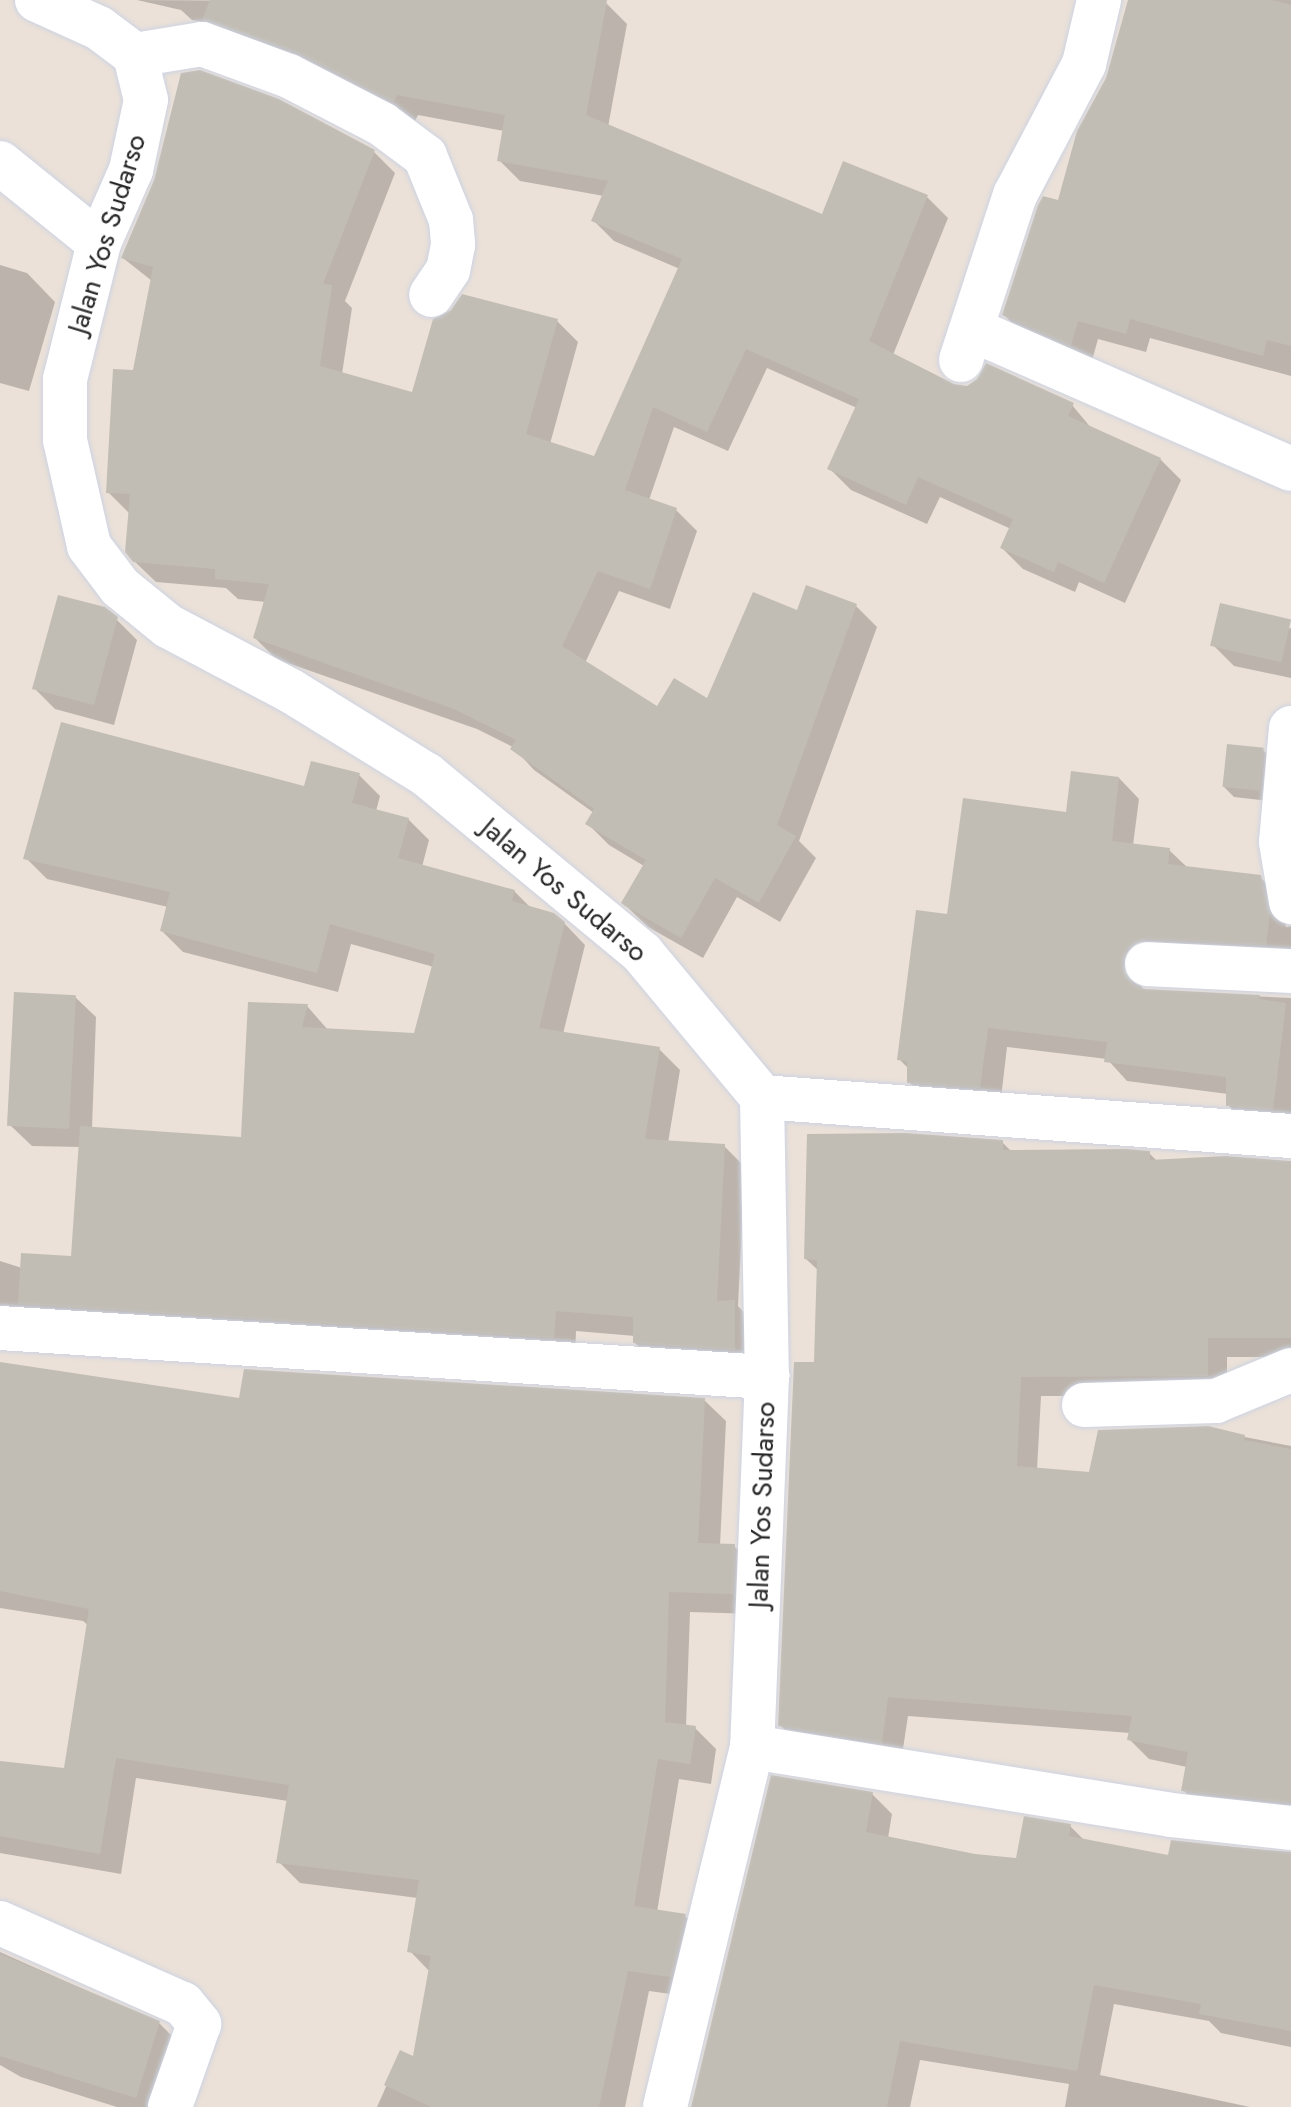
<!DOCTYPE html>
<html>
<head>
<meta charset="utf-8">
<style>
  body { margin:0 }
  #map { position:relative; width:1291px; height:2107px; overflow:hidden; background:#ebe1d8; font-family:Jost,sans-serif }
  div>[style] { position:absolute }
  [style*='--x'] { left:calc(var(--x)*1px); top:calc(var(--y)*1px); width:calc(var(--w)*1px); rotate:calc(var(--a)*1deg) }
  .shadow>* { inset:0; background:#0003 }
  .building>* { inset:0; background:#c2bdb4; transform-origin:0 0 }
  .roads { filter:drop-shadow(0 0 2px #cdd3e2) drop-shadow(0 0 2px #cdd3e2) }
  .minor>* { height:44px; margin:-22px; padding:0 22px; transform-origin:22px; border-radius:22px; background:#fff }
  span { translate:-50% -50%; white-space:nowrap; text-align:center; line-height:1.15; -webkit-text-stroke:6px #fff; paint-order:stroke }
  .street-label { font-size:28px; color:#282828 }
</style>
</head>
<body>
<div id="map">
  <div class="shadow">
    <i style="clip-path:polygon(137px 0,606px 3px,627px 24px,608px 127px,823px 217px,927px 197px,948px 218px,893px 355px,953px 386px,1072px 405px,1092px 429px,1160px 459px,1181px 480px,1125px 603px,1079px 582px,1075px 592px,1023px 569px,1002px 548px,1011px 529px,940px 497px,927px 524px,851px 490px,830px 469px,857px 408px,767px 368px,728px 451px,674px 427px,649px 500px,676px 510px,697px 531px,670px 609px,619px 591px,585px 663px,657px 709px,708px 701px,798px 612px,856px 606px,877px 627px,799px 841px,816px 858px,780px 922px,737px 897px,703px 958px,648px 927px,623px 903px,644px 866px,609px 845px,588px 824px,594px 813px,534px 770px,513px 747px,477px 729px,276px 659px,255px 638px,266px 602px,238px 599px,226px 588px,156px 582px,134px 561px,129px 513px,108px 492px,152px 281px,123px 258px,374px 152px,395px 173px,345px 301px,352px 308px,342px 374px,414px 394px,557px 321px,578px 342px,550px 444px,595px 458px,680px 269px,614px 241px,593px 220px,604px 196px,520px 181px,499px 160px,504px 131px,418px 115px,415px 121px,226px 40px,209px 23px,192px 20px,181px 10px)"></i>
    <i style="clip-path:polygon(1129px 0,1291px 0,1291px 376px,1150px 338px,1146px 352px,1098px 339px,1091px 364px,1024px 335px,1004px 315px,1059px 202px,1108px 79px)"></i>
    <i style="clip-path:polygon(0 265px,27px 273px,55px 302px,29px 391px,0 383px)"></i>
    <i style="clip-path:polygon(116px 619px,137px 640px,114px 725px,55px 709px,34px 688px)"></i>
    <i style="clip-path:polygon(1291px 628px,1291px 678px,1234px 666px,1213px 645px)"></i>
    <i style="clip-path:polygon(1263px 750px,1273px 760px,1269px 801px,1234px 797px,1224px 787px)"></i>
    <i style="clip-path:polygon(359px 775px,380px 796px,376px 811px,408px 819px,429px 840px,422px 867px,514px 891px,531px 908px,564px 923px,585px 945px,563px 1034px,659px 1049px,680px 1070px,668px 1143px,724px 1146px,745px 1167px,738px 1306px,755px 1324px,756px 1370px,656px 1364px,635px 1343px,635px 1336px,576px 1331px,575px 1359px,0 1321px,0 1261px,22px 1268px,73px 1258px,81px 1147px,32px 1146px,11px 1126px,75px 997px,96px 1017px,92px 1128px,243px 1139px,307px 1006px,328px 1030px,416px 1035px,434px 967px,351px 944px,338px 992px,183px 952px,162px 931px,168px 907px,47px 879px,26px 858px)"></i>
    <i style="clip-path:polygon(1119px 778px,1139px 799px,1133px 845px,1169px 850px,1188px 868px,1260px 877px,1281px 898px,1286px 927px,1291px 926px,1291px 967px,1146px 970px,1141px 985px,1144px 991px,1291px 998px,1291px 1130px,1249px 1126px,1228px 1105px,1228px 1094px,1127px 1081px,1107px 1059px,1007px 1047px,1000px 1107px,929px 1102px,909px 1082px,909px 1069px,900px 1060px,949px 916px,1068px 814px)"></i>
    <i style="clip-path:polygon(1002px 1142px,1012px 1152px,1149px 1153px,1158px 1162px,1291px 1162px,1291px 1357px,1227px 1357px,1227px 1396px,1041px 1396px,1037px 1470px,1091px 1475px,1208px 1430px,1291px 1446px,1291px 1820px,1203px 1810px,1183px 1790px,1187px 1767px,1149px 1759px,1129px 1739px,1130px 1733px,908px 1716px,901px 1762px,800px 1745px,780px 1725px,816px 1364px,819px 1271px,806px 1259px)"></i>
    <i style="clip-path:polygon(0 1364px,241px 1400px,704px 1400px,726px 1421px,720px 1546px,734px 1546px,756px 1568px,754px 1614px,690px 1612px,686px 1727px,695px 1728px,716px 1749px,711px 1784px,679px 1779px,657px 1912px,685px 1916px,706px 1937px,692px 1997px,649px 1991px,625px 2107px,377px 2107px,401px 2053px,414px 2059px,430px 1972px,410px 1951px,418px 1898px,300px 1883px,279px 1862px,288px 1801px,136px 1778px,121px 1874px,0 1853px,0 1762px,65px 1771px,89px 1626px,83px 1621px,0 1608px)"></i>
    <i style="clip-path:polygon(872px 1794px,892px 1814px,888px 1838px,975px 1856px,1017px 1860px,1070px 1826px,1086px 1842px,1170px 1857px,1173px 1842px,1291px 1852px,1291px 2047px,1221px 2033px,1209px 2021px,1114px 2004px,1100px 2075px,1250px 2107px,1065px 2107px,1069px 2084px,920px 2060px,910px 2107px,693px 2107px)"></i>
    <i style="clip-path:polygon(0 1952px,159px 2023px,183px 2047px,164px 2107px,117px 2107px,21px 2077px,0 2065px)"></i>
  </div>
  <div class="building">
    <i style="clip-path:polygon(210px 0,607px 0,586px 115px,822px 214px,843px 161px,928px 195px,869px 341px,954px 384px,967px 386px,977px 379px,986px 363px,1074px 403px,1068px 416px,1161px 458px,1104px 583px,1058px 562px,1054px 572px,1000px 548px,1013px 519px,918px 477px,906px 505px,827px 469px,859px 399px,746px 349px,707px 432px,653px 407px,625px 490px,677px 508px,650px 589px,598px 571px,562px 646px,657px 706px,674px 678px,707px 698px,753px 592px,797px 610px,806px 585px,857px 604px,777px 825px,796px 836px,759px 903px,715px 878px,681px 938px,625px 906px,621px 903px,646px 860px,585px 824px,594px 809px,510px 749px,516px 740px,454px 709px,253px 638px,269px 584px,215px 579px,215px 569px,133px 562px,125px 552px,130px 494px,106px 493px,113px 369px,133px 370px,153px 267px,121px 258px,154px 180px,181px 73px,200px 70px,279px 99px,375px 150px,323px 284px,332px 285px,320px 366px,412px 392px,433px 319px,451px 310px,462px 294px,558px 319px,526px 434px,594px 456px,682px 259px,591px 221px,608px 181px,497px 161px,505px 115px,397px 95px,394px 102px,298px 53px,202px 20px)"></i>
    <i style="clip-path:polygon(1128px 0,1272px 0,1291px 5px,1291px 346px,1267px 340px,1263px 356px,1130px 319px,1126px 334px,1078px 321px,1071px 346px,1002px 315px,1038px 205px,1043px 196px,1058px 200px,1077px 131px,1106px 78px)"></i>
    <i style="clip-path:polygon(58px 595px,105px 607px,118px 617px,94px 705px,32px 689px)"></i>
    <i style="left:1220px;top:603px;width:73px;height:44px;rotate:13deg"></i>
    <i style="clip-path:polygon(61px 722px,304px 786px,311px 761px,360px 773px,352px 803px,409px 818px,398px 858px,515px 890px,512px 901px,554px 913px,565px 922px,539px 1028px,660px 1047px,645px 1139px,725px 1144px,717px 1301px,735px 1300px,735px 1350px,633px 1343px,633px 1317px,556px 1311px,554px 1338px,18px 1304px,21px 1253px,71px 1256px,80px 1126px,241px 1137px,248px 1002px,308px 1004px,302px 1027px,414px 1033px,435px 954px,330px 924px,317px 973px,160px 931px,170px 892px,23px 859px)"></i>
    <i style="left:1227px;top:744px;width:37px;height:43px;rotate:6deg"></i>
    <i style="clip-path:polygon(1071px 771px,1119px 777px,1112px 841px,1170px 848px,1168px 864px,1261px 875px,1270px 913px,1266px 945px,1147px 939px,1126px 950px,1122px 964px,1133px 985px,1145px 989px,1260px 995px,1259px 999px,1286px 1003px,1273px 1110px,1226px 1106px,1226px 1077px,1104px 1062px,1107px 1042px,988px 1028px,980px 1088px,907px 1083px,907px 1061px,897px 1060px,916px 910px,947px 914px,963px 798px,1066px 812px)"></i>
    <i style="left:14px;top:992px;width:62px;height:134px;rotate:3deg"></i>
    <i style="clip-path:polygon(906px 1133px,1003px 1140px,1003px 1150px,1127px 1149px,1150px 1151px,1150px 1160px,1226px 1156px,1291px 1161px,1291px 1338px,1208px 1338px,1208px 1376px,1021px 1377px,1017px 1466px,1089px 1472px,1098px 1430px,1208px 1426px,1245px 1435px,1244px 1440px,1291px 1449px,1291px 1803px,1181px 1791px,1188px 1752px,1127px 1740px,1132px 1716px,888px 1697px,882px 1743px,778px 1726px,794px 1362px,814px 1362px,817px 1260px,804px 1259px,807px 1134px)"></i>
    <i style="clip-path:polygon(0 1362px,239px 1398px,244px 1369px,705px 1398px,698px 1543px,735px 1544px,733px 1594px,669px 1592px,665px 1722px,696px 1726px,690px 1764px,658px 1759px,634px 1906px,686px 1914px,671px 1977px,628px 1971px,599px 2107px,431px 2107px,384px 2085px,400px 2050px,413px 2056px,431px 1956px,407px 1952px,419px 1880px,276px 1863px,289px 1785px,116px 1758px,100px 1854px,0 1836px,0 1761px,64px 1768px,89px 1609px,0 1591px)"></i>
    <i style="clip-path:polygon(771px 1775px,873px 1792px,866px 1832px,975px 1854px,1016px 1858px,1024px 1816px,1071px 1824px,1069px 1836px,1168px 1855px,1171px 1840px,1291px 1853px,1291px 2031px,1199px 2014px,1201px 2004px,1094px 1985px,1077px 2071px,900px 2041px,887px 2107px,691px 2107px)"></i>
    <i style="clip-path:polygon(0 1954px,160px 2021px,136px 2098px,0 2056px)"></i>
  </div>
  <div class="roads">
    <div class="minor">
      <i style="--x:37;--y:0;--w:68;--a:24.3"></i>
      <i style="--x:99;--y:28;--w:45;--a:36.9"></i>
      <i style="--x:135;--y:55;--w:46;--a:76.3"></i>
      <i style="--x:146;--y:100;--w:72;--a:102.1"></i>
      <i style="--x:131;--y:170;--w:80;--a:113.7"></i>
      <i style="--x:99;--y:243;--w:140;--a:104"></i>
      <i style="--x:65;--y:379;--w:61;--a:90"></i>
      <i style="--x:65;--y:440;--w:109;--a:77.2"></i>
      <i style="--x:89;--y:546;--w:51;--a:52.9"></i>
      <i style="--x:120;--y:587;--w:62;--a:39.1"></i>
      <i style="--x:168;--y:626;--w:139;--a:27.9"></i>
      <i style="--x:291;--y:691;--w:160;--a:31.7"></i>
      <i style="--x:427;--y:775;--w:279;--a:39.6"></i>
      <i style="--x:642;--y:953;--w:187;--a:50.2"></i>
      <i style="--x:762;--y:1097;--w:280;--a:89"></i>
      <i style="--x:767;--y:1377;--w:370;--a:92.3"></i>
      <i style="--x:752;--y:1747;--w:370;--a:103.6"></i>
      <i style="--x:135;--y:55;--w:68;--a:-9.3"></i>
      <i style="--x:202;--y:44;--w:93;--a:20.2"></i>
      <i style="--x:289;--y:76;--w:105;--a:27.3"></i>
      <i style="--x:382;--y:124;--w:54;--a:36.7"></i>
      <i style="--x:425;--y:156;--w:69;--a:67.9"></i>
      <i style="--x:451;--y:220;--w:25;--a:85"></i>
      <i style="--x:453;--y:245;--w:25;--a:101"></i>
      <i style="--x:448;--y:270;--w:30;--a:124"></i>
      <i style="--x:0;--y:163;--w:127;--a:38.9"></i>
      <i style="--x:973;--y:330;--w:347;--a:23.6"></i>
      <i style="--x:961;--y:360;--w:174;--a:-71.9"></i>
      <i style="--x:1015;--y:195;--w:148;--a:-62.2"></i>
      <i style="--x:1084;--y:64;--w:66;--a:-76.8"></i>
      <i style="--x:1291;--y:728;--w:114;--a:95"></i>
      <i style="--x:1281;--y:842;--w:61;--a:80.5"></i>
      <i style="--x:1147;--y:964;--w:144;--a:2.8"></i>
      <i style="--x:762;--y:1097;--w:530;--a:4.22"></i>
      <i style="--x:0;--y:1328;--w:769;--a:3.66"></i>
      <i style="--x:1084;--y:1405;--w:132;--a:-1.7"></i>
      <i style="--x:1216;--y:1401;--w:81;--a:-22.5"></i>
      <i style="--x:752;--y:1747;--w:424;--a:9.2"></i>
      <i style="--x:1171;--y:1815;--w:121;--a:6.2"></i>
      <i style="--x:0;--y:1923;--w:200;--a:23.9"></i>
      <i style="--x:183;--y:2004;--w:26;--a:51"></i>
      <i style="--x:199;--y:2024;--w:88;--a:109.3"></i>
    </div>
  </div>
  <div class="street-label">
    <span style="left:107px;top:234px;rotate:-73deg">Jalan Yos Sudarso</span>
    <span style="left:564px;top:890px;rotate:40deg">Jalan Yos Sudarso</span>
    <span style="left:762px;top:1505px;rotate:-88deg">Jalan Yos Sudarso</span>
  </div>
</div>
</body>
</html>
